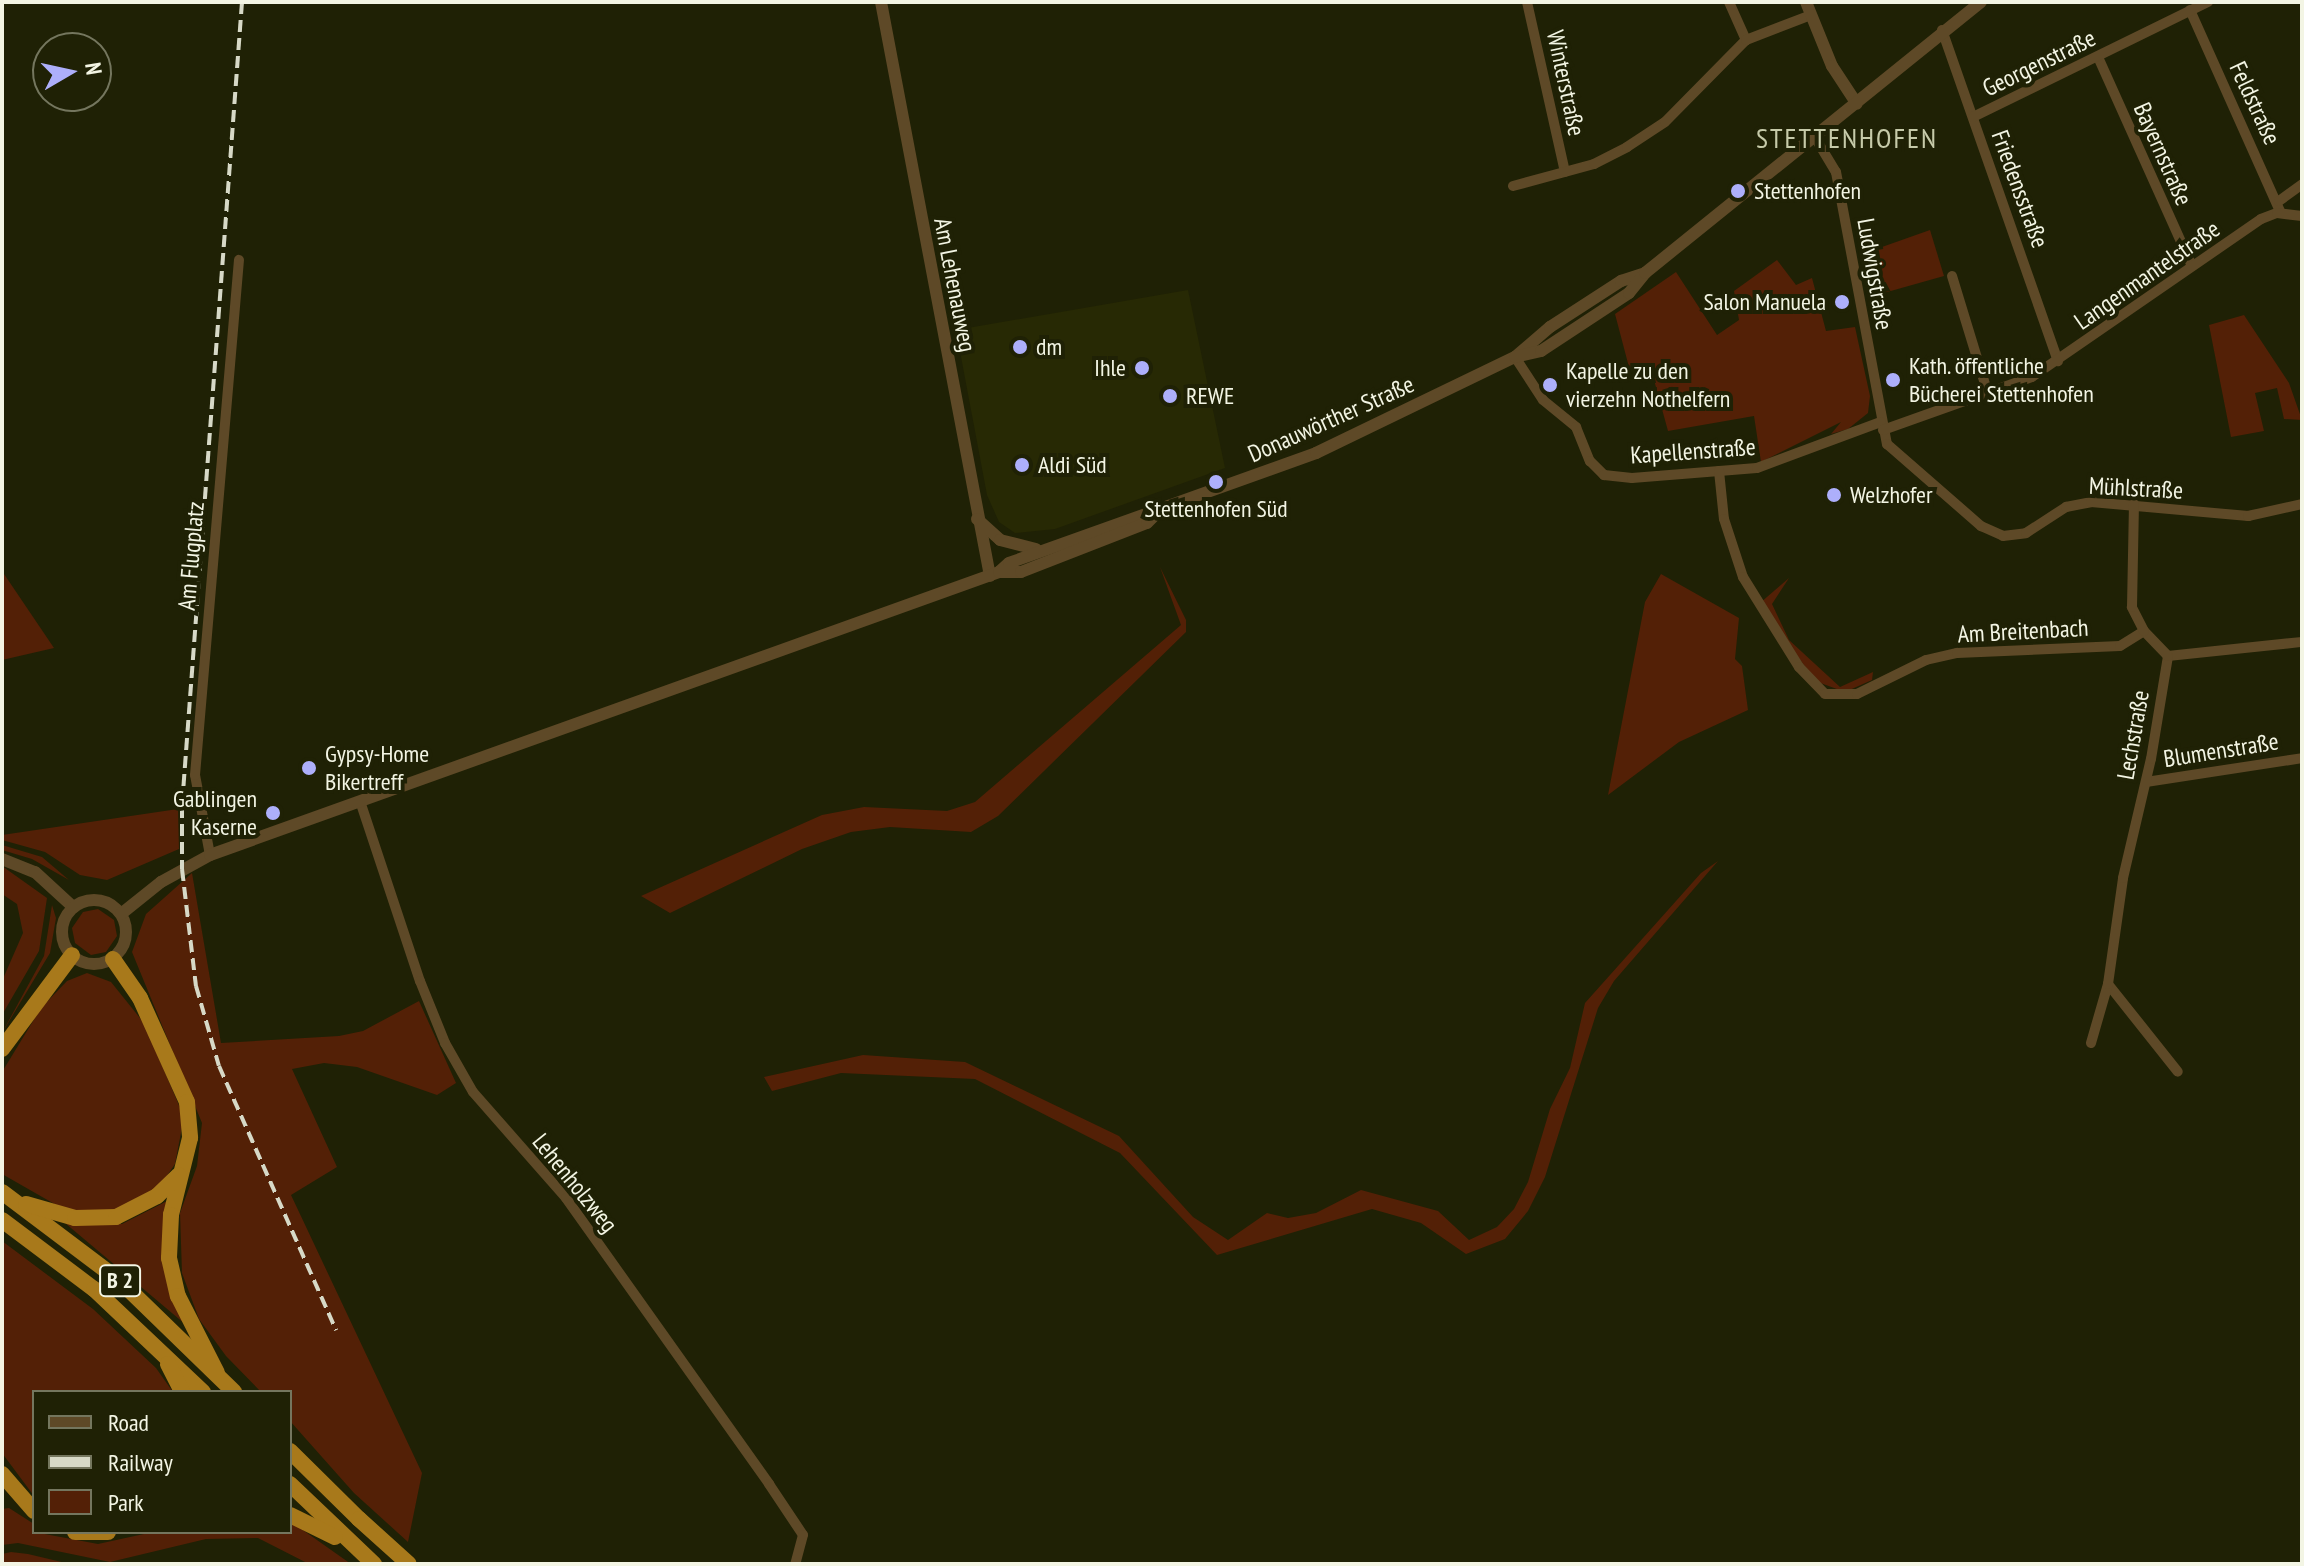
<!DOCTYPE html>
<html>
<head>
<meta charset="utf-8">
<style>
  body { margin:0 }
  #map { position:relative; width:2304px; height:1566px; overflow:hidden; background:#1f2105; font-family:"PT Sans Narrow",sans-serif }
  div>[style] { position:absolute }
  [style*='--x'] { left:calc(var(--x)*1px); top:calc(var(--y)*1px); width:calc(var(--w)*1px); rotate:calc(var(--a)*1deg) }
  .built>* { inset:0; background:#272904 }
  .green>* { inset:0; background:#532006 }
  .minor>* { height:10px; margin:-5px; padding:0 5px; transform-origin:5px; border-radius:5px; background:#5e4927 }
  .tertiary>* { height:12px; margin:-6px; padding:0 6px; transform-origin:6px; border-radius:6px; background:#5e4927 }
  .tertiary>.ring { margin:-6px; padding:0; box-sizing:content-box; background:none; border:12px solid #5e4927; border-radius:50% }
  .trunk>* { height:16px; margin:-8px; padding:0 8px; transform-origin:8px; border-radius:8px; background:#a8791b }
  .rail>* { height:4px; margin-top:-2px; transform-origin:0; background:repeating-linear-gradient(90deg,#d7d9c7 0 12px,transparent 0 18px) }
  .trunk-bridge>* { height:16px; margin:-8px; padding:0 8px; transform-origin:8px; border-radius:8px; background:#a8791b }
  .dots>* { width:22px; height:22px; translate:-50% -50%; box-sizing:border-box; border:4px solid #1f2105; border-radius:50% }
  span { translate:-50% -50%; white-space:nowrap; text-align:center; line-height:1.15; -webkit-text-stroke:8px #1f2105; paint-order:stroke }
  .shield-label span { padding:2px 6px; background:#1f2105; border:2px solid; border-radius:6px; -webkit-text-stroke-width:0 }
  .shield-label { font-size:22px; color:#f3f5e4; font-weight:700 }
  .street-label { font-size:24px; color:#f3f5e4 }
  .poi-label { font-size:24px; color:#f3f5e4 }
  .left { translate:0 -50%; text-align:left }
  .right { translate:-100% -50%; text-align:right }
  .quarter-label { font-size:28px; color:#c6caa9; letter-spacing:2px }
  .frame { position:absolute; inset:0; border:4px solid #f3f5e4; pointer-events:none }
  .legend { position:absolute; left:32px; top:1390px; width:260px; height:144px; box-sizing:border-box; background:#1f2105; border:2px solid #74765e; margin:0; padding:10px 14px; list-style:none; font-size:24px; color:#f3f5e4 }
  .legend li { display:flex; align-items:center; gap:16px; height:40px }
  .legend b { width:40px; border:2px solid #74765e }
  .north { position:absolute; left:32px; top:32px; width:80px; height:80px; box-sizing:border-box; background:#1f2105; border:2px solid #74765e; border-radius:50%; rotate:81deg; font-size:22px; font-weight:700; line-height:32px; text-align:center; color:#f3f5e4 }
  .north::after { content:''; display:block; margin:auto; width:28px; height:36px; background:#adaffb; clip-path:polygon(50% 0,100% 100%,50% 72%,0 100%) }
</style>
</head>
<body>
<div id="map">
  <div class="built">
    <i style="clip-path:polygon(1188px 290px,1225px 468px,1055px 529px,1015px 533px,999px 522px,987px 495px,956px 330px)"></i>
  </div>
  <div class="green">
    <i style="clip-path:polygon(1930px 230px,1944px 276px,1873px 296px,1865px 253px)"></i>
    <i style="clip-path:polygon(1777px 260px,1796px 285px,1812px 278px,1826px 331px,1855px 327px,1870px 396px,1868px 413px,1848px 429px,1831px 434px,1841px 422px,1761px 462px,1754px 416px,1668px 431px,1654px 380px,1630px 371px,1615px 314px,1676px 272px,1717px 335px,1739px 320px,1734px 291px)"></i>
    <i style="clip-path:polygon(2244px 315px,2289px 383px,2302px 420px,2284px 419px,2277px 388px,2255px 393px,2264px 431px,2231px 437px,2209px 325px)"></i>
    <i style="clip-path:polygon(1160px 567px,1186px 620px,1186px 632px,998px 816px,971px 832px,890px 827px,851px 832px,802px 849px,670px 913px,641px 896px,822px 815px,864px 807px,947px 811px,975px 802px,1181px 625px)"></i>
    <i style="clip-path:polygon(2px 571px,54px 648px,2px 660px)"></i>
    <i style="clip-path:polygon(1661px 574px,1739px 618px,1735px 659px,1742px 666px,1748px 710px,1679px 742px,1608px 795px,1645px 602px)"></i>
    <i style="clip-path:polygon(1789px 578px,1772px 604px,1789px 640px,1840px 687px,1873px 672px,1872px 680px,1845px 692px,1815px 681px,1760px 603px)"></i>
    <i style="clip-path:polygon(178px 809px,179px 849px,107px 880px,80px 875px,45px 852px,2px 840px,2px 835px)"></i>
    <i style="clip-path:polygon(2px 845px,42px 857px,69px 880px,32px 859px,2px 850px)"></i>
    <i style="clip-path:polygon(1718px 861px,1614px 981px,1598px 1008px,1545px 1177px,1528px 1211px,1505px 1239px,1466px 1254px,1421px 1223px,1372px 1209px,1217px 1255px,1120px 1153px,975px 1079px,841px 1073px,772px 1091px,764px 1077px,863px 1055px,965px 1062px,1119px 1136px,1193px 1217px,1228px 1240px,1267px 1213px,1288px 1218px,1316px 1213px,1361px 1190px,1438px 1211px,1469px 1240px,1497px 1227px,1514px 1209px,1528px 1182px,1550px 1109px,1570px 1068px,1585px 1003px,1701px 873px)"></i>
    <i style="clip-path:polygon(2px 866px,47px 898px,39px 951px,2px 1015px,2px 981px,23px 933px,17px 904px,2px 894px)"></i>
    <i style="clip-path:polygon(192px 873px,221px 1043px,339px 1036px,363px 1031px,419px 1001px,456px 1083px,437px 1095px,357px 1067px,324px 1063px,292px 1069px,337px 1167px,291px 1195px,422px 1473px,408px 1542px,354px 1493px,290px 1421px,290px 1392px,261px 1392px,226px 1356px,199px 1319px,182px 1273px,180px 1213px,197px 1166px,202px 1123px,132px 952px,146px 914px)"></i>
    <i style="clip-path:polygon(52px 905px,56px 918px,50px 953px,2px 1033px,44px 956px)"></i>
    <i style="clip-path:polygon(98px 909px,114px 920px,117px 936px,106px 952px,91px 955px,75px 943px,72px 928px,83px 912px)"></i>
    <i style="clip-path:polygon(87px 973px,111px 982px,144px 1023px,184px 1117px,175px 1164px,160px 1186px,133px 1207px,102px 1215px,65px 1210px,2px 1174px,2px 1072px,41px 1008px,67px 981px)"></i>
    <i style="clip-path:polygon(169px 1200px,185px 1324px,65px 1223px,122px 1224px)"></i>
    <i style="clip-path:polygon(2px 1241px,93px 1309px,156px 1368px,173px 1392px,34px 1392px,34px 1496px,2px 1453px)"></i>
    <i style="clip-path:polygon(9px 1508px,34px 1524px,34px 1532px,98px 1544px,153px 1532px,290px 1532px,290px 1521px,351px 1564px,309px 1564px,258px 1538px,206px 1539px,110px 1562px,18px 1543px,2px 1545px,2px 1509px)"></i>
    <i style="clip-path:polygon(11px 1552px,28px 1554px,70px 1564px,2px 1564px,2px 1554px)"></i>
  </div>
  <div class="minor">
    <i style="--x:1527;--y:2;--w:174;--a:77.4"></i>
    <i style="--x:1729;--y:2;--w:42;--a:65.9"></i>
    <i style="--x:2190;--y:10;--w:222;--a:65.9"></i>
    <i style="--x:1942;--y:30;--w:351;--a:70.7"></i>
    <i style="--x:2098;--y:57;--w:229;--a:65.8"></i>
    <i style="--x:1973;--y:117;--w:262;--a:-26.1"></i>
    <i style="--x:1816;--y:139;--w:39;--a:59"></i>
    <i style="--x:1836;--y:172;--w:277;--a:79.4"></i>
    <i style="--x:1887;--y:444;--w:125;--a:41.1"></i>
    <i style="--x:1981;--y:526;--w:24;--a:24"></i>
    <i style="--x:2003;--y:536;--w:23;--a:-7"></i>
    <i style="--x:2026;--y:533;--w:48;--a:-33"></i>
    <i style="--x:2066;--y:507;--w:25;--a:-11"></i>
    <i style="--x:2091;--y:502;--w:158;--a:5.1"></i>
    <i style="--x:2248;--y:516;--w:55;--a:-12.5"></i>
    <i style="--x:1513;--y:186;--w:84;--a:-15.2"></i>
    <i style="--x:1594;--y:164;--w:37;--a:-27"></i>
    <i style="--x:1627;--y:147;--w:45;--a:-33.3"></i>
    <i style="--x:1665;--y:122;--w:115;--a:-45.4"></i>
    <i style="--x:1746;--y:40;--w:70;--a:-21"></i>
    <i style="--x:2279;--y:201;--w:29;--a:-36"></i>
    <i style="--x:1952;--y:276;--w:123;--a:73"></i>
    <i style="--x:1515;--y:357;--w:51;--a:56.9"></i>
    <i style="--x:1543;--y:400;--w:43;--a:39.3"></i>
    <i style="--x:1576;--y:427;--w:37;--a:68"></i>
    <i style="--x:1590;--y:461;--w:20;--a:45"></i>
    <i style="--x:1604;--y:475;--w:28;--a:6"></i>
    <i style="--x:1632;--y:478;--w:125;--a:-4.6"></i>
    <i style="--x:1757;--y:468;--w:132;--a:-20.4"></i>
    <i style="--x:1883;--y:430;--w:158;--a:-19.6"></i>
    <i style="--x:2032;--y:377;--w:278;--a:-34.6"></i>
    <i style="--x:2261;--y:219;--w:17;--a:-21"></i>
    <i style="--x:2277;--y:213;--w:25;--a:7"></i>
    <i style="--x:1719;--y:471;--w:48;--a:84.1"></i>
    <i style="--x:1724;--y:519;--w:61;--a:71.9"></i>
    <i style="--x:1743;--y:577;--w:106;--a:58.1"></i>
    <i style="--x:1799;--y:667;--w:37;--a:46"></i>
    <i style="--x:1825;--y:694;--w:32;--a:0"></i>
    <i style="--x:1857;--y:694;--w:77;--a:-26.2"></i>
    <i style="--x:1926;--y:660;--w:32;--a:-13"></i>
    <i style="--x:1957;--y:653;--w:163;--a:-2.5"></i>
    <i style="--x:2120;--y:646;--w:28;--a:-32"></i>
    <i style="--x:2168;--y:656;--w:135;--a:-6"></i>
    <i style="--x:2146;--y:782;--w:158;--a:-8.7"></i>
    <i style="--x:360;--y:801;--w:190;--a:71.6"></i>
    <i style="--x:420;--y:981;--w:67;--a:68"></i>
    <i style="--x:445;--y:1043;--w:56;--a:60.3"></i>
    <i style="--x:473;--y:1092;--w:141;--a:48.7"></i>
    <i style="--x:566;--y:1198;--w:351;--a:54.6"></i>
    <i style="--x:769;--y:1484;--w:61;--a:56.3"></i>
    <i style="--x:803;--y:1535;--w:30;--a:105"></i>
    <i style="--x:210;--y:855;--w:81;--a:-100.6"></i>
    <i style="--x:195;--y:775;--w:517;--a:-85.12"></i>
    <i style="--x:2108;--y:984;--w:112;--a:51.5"></i>
    <i style="--x:2091;--y:1043;--w:61;--a:-73.9"></i>
    <i style="--x:2108;--y:984;--w:107;--a:-81.9"></i>
    <i style="--x:2123;--y:878;--w:122;--a:-76.8"></i>
    <i style="--x:2151;--y:759;--w:104;--a:-80.6"></i>
    <i style="--x:2168;--y:656;--w:35;--a:-134"></i>
    <i style="--x:2144;--y:631;--w:27;--a:-117"></i>
    <i style="--x:2132;--y:607;--w:103;--a:-88.9"></i>
  </div>
  <div class="tertiary">
    <i style="--x:881;--y:2;--w:584;--a:79.25"></i>
    <i style="--x:1806;--y:2;--w:69;--a:67.9"></i>
    <i style="--x:1832;--y:66;--w:45;--a:56.7"></i>
    <i style="--x:1515;--y:357;--w:46;--a:-40.6"></i>
    <i style="--x:1550;--y:327;--w:85;--a:-32.9"></i>
    <i style="--x:1621;--y:281;--w:25;--a:-18"></i>
    <i style="--x:977;--y:519;--w:31;--a:42"></i>
    <i style="--x:1000;--y:540;--w:37;--a:14"></i>
    <i style="--x:999;--y:572;--w:13;--a:-42"></i>
    <i style="--x:1009;--y:563;--w:326;--a:-19.7"></i>
    <i style="--x:1316;--y:453;--w:221;--a:-25.8"></i>
    <i style="--x:1515;--y:357;--w:27;--a:-13"></i>
    <i style="--x:1541;--y:351;--w:105;--a:-33.4"></i>
    <i style="--x:1629;--y:293;--w:26;--a:-51"></i>
    <i style="--x:1645;--y:273;--w:432;--a:-38.9"></i>
    <i style="--x:2;--y:859;--w:35;--a:22"></i>
    <i style="--x:35;--y:872;--w:52;--a:42.6"></i>
    <i class="ring" style="left:62px;top:900px;width:52px;height:52px"></i>
    <i style="--x:121;--y:914;--w:51;--a:-38.7"></i>
    <i style="--x:161;--y:882;--w:56;--a:-28.9"></i>
    <i style="--x:210;--y:855;--w:838;--a:-19.73"></i>
    <i style="--x:999;--y:572;--w:22;--a:0"></i>
    <i style="--x:1021;--y:572;--w:135;--a:-21.3"></i>
    <i style="--x:1147;--y:523;--w:17;--a:-45"></i>
  </div>
  <div class="trunk">
    <i style="--x:113;--y:959;--w:47;--a:55.3"></i>
    <i style="--x:140;--y:998;--w:114;--a:65.7"></i>
    <i style="--x:187;--y:1102;--w:36;--a:85"></i>
    <i style="--x:190;--y:1138;--w:79;--a:103.9"></i>
    <i style="--x:171;--y:1215;--w:43;--a:92.7"></i>
    <i style="--x:169;--y:1258;--w:39;--a:77"></i>
    <i style="--x:178;--y:1296;--w:86;--a:63.1"></i>
    <i style="--x:2;--y:1049;--w:117;--a:-53.3"></i>
    <i style="--x:2;--y:1192;--w:148;--a:37"></i>
    <i style="--x:120;--y:1281;--w:159;--a:44.2"></i>
    <i style="--x:26;--y:1204;--w:51;--a:15.9"></i>
    <i style="--x:75;--y:1218;--w:41;--a:-1.4"></i>
    <i style="--x:116;--y:1217;--w:46;--a:-27.1"></i>
    <i style="--x:157;--y:1196;--w:30;--a:-44"></i>
    <i style="--x:2;--y:1220;--w:115;--a:36.9"></i>
    <i style="--x:94;--y:1289;--w:150;--a:43.4"></i>
    <i style="--x:168;--y:1364;--w:31;--a:63"></i>
    <i style="--x:290;--y:1451;--w:97;--a:44.6"></i>
    <i style="--x:2;--y:1474;--w:49;--a:49.1"></i>
    <i style="--x:290;--y:1484;--w:116;--a:43.6"></i>
    <i style="--x:290;--y:1515;--w:50;--a:26.1"></i>
    <i style="--x:75;--y:1532;--w:33;--a:0"></i>
  </div>
  <div class="rail">
    <i style="--x:242;--y:2;--w:806;--a:94.27"></i>
    <i style="--x:182;--y:806;--w:63;--a:90"></i>
    <i style="--x:182;--y:869;--w:118;--a:83.2"></i>
    <i style="--x:196;--y:986;--w:83;--a:74"></i>
    <i style="--x:219;--y:1066;--w:289;--a:66.1"></i>
  </div>
  <div class="trunk-bridge">
    <i style="--x:359;--y:1519;--w:67;--a:42"></i>
  </div>
  <div class="dots">
    <i style="left:1738px;top:191px;background:#adaffb"></i>
    <i style="left:1842px;top:302px;background:#adaffb"></i>
    <i style="left:1020px;top:347px;background:#adaffb"></i>
    <i style="left:1142px;top:368px;background:#adaffb"></i>
    <i style="left:1893px;top:380px;background:#adaffb"></i>
    <i style="left:1550px;top:385px;background:#adaffb"></i>
    <i style="left:1170px;top:396px;background:#adaffb"></i>
    <i style="left:1022px;top:465px;background:#adaffb"></i>
    <i style="left:1216px;top:482px;background:#adaffb"></i>
    <i style="left:1834px;top:495px;background:#adaffb"></i>
    <i style="left:309px;top:768px;background:#adaffb"></i>
    <i style="left:273px;top:813px;background:#adaffb"></i>
  </div>
  <div class="shield-label">
    <span style="left:120px;top:1281px">B 2</span>
  </div>
  <div class="street-label">
    <span style="left:2039px;top:63px;rotate:-26deg">Georgenstraße</span>
    <span style="left:1566px;top:83px;rotate:78deg">Winterstraße</span>
    <span style="left:2255px;top:103px;rotate:65deg">Feldstraße</span>
    <span style="left:2163px;top:154px;rotate:66deg">Bayernstraße</span>
    <span style="left:2020px;top:189px;rotate:70deg">Friedensstraße</span>
    <span style="left:1875px;top:274px;rotate:80deg">Ludwigstraße</span>
    <span style="left:2147px;top:275px;rotate:-35deg">Langenmantelstraße</span>
    <span style="left:955px;top:285px;rotate:79deg">Am Lehenauweg</span>
    <span style="left:1331px;top:419px;rotate:-24deg">Donauwörther Straße</span>
    <span style="left:1693px;top:451px;rotate:-4deg">Kapellenstraße</span>
    <span style="left:2136px;top:488px;rotate:3deg">Mühlstraße</span>
    <span style="left:191px;top:556px;rotate:-85deg">Am Flugplatz</span>
    <span style="left:2023px;top:631px;rotate:-3deg">Am Breitenbach</span>
    <span style="left:2133px;top:735px;rotate:-80deg">Lechstraße</span>
    <span style="left:2221px;top:750px;rotate:-9deg">Blumenstraße</span>
    <span style="left:575px;top:1183px;rotate:51deg">Lehenholzweg</span>
  </div>
  <div class="poi-label">
    <span class="left" style="left:1754px;top:191px">Stettenhofen</span>
    <span class="right" style="left:1826px;top:302px">Salon Manuela</span>
    <span class="left" style="left:1036px;top:347px">dm</span>
    <span class="left" style="left:1909px;top:380px">Kath. öffentliche<br>Bücherei Stettenhofen</span>
    <span class="right" style="left:1126px;top:368px">Ihle</span>
    <span class="left" style="left:1566px;top:385px">Kapelle zu den<br>vierzehn Nothelfern</span>
    <span class="left" style="left:1186px;top:396px">REWE</span>
    <span class="left" style="left:1038px;top:465px">Aldi Süd</span>
    <span class="left" style="left:1850px;top:495px">Welzhofer</span>
    <span style="left:1216px;top:509px">Stettenhofen Süd</span>
    <span class="left" style="left:325px;top:768px">Gypsy-Home<br>Bikertreff</span>
    <span class="right" style="left:257px;top:813px">Gablingen<br>Kaserne</span>
  </div>
  <div class="quarter-label">
    <span style="left:1847px;top:138px">STETTENHOFEN</span>
  </div>
  <div class="frame"></div>
  <ul class="legend">
  <li><b style="height:10px;background:#5e4927"></b>Road</li>
  <li><b style="height:10px;background:#d7d9c7"></b>Railway</li>
  <li><b style="height:22px;background:#532006"></b>Park</li>
  </ul>
  <div class="north">N</div>
</div>
</body>
</html>
